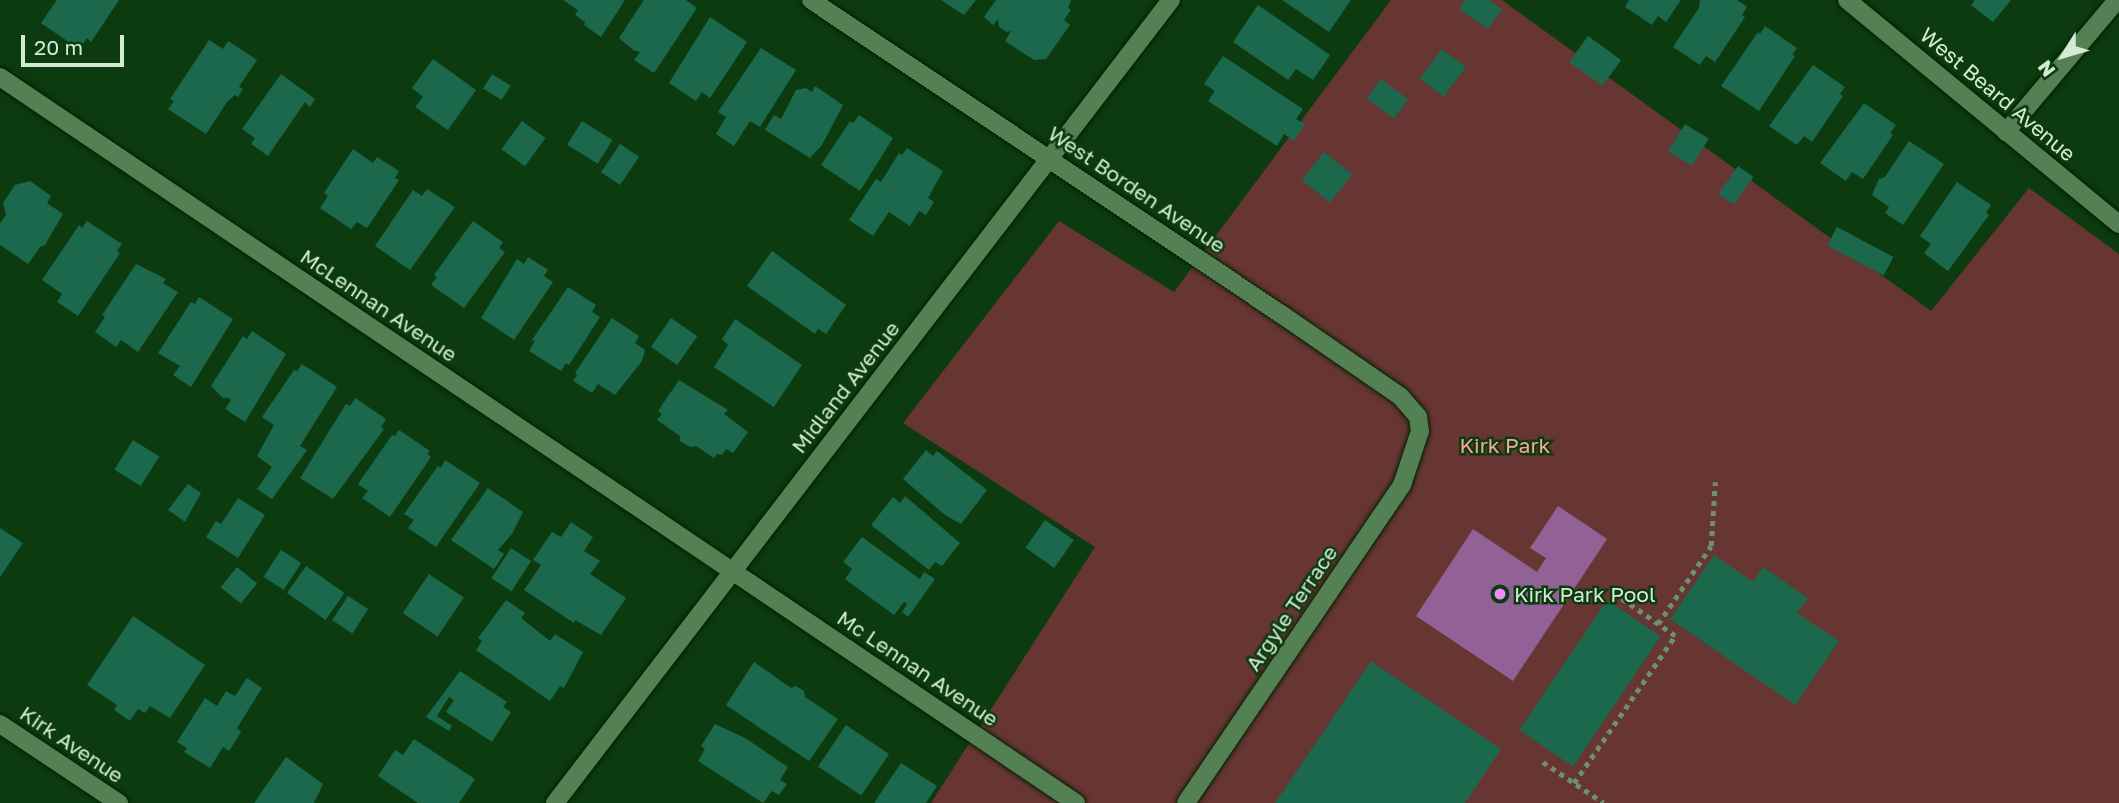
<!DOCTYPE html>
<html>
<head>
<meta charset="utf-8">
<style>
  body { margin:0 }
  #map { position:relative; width:2119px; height:803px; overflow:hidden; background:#0c3b10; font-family:"Golos Text",sans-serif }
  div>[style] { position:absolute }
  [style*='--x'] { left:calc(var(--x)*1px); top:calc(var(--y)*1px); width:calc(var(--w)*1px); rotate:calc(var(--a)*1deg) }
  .green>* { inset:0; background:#673532 }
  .water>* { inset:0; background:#926296 }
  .building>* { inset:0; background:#1c684c; transform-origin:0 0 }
  .path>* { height:4.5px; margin-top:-2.25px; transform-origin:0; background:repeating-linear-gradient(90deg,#6d916f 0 5px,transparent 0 10px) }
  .roads { filter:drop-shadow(0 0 2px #002002) drop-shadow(0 0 2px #002002) }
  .minor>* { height:18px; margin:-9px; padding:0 9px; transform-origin:9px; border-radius:9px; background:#538153 }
  .dots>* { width:19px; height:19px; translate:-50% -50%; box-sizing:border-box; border:4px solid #0c3b10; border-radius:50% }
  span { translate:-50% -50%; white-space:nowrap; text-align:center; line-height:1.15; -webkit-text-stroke:5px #0c3b10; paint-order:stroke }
  .street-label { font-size:21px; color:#d3ebd2 }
  .park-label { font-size:21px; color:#faa59f }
  .poi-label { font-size:21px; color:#d3ebd2 }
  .left { translate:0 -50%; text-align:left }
  .north { position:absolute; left:2028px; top:21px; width:70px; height:70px; -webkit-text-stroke:5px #0c3b10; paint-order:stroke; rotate:233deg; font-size:19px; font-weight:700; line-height:28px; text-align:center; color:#d3ebd2 }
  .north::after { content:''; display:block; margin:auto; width:24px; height:32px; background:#d3ebd2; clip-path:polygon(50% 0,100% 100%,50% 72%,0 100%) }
  .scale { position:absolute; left:21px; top:35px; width:103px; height:32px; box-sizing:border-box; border:4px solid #d3ebd2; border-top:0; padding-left:9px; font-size:21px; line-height:24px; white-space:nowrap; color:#d3ebd2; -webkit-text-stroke:5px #0c3b10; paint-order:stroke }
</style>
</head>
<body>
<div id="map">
  <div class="green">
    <i style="clip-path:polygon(1391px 0,1502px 0,1931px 311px,2029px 188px,2119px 254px,2119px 803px,931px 803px,1095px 547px,903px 423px,1059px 221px,1174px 292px)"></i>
  </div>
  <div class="water">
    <i style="clip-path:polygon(1558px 506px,1607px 539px,1513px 681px,1416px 616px,1473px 529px,1537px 572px,1546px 558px,1530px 548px)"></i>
  </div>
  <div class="building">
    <i style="clip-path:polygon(57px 0,119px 0,91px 42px,87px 38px,79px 49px,41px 23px)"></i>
    <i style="clip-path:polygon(563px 0,625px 0,601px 37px,584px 25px,585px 22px,575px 15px,578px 10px)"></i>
    <i style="clip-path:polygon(644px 0,686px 0,697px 8px,654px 73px,634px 60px,640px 52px,633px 50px,619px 38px)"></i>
    <i style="clip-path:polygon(941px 0,976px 0,964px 15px)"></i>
    <i style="clip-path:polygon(996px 0,1071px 0,1068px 8px,1071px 10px,1064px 20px,1070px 25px,1046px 59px,1034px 60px,1005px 41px,1011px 31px,1007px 32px,999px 27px,998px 19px,993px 25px,984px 17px)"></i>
    <i style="clip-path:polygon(1282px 0,1351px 0,1329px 32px)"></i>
    <i style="clip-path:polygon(1465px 0,1489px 0,1502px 9px,1488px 29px,1459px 9px)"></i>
    <i style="clip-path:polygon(1629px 0,1681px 0,1666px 22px,1658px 16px,1652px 25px,1625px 7px)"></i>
    <i style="clip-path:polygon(1700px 0,1737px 0,1747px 7px,1742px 15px,1745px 17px,1715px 62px,1706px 56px,1700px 65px,1673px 47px,1699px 8px)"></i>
    <i style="clip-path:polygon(1975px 0,2011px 0,1993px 22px,1971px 5px)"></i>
    <i style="clip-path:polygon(1258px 5px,1330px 55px,1313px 80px,1296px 69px,1288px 80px,1233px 42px)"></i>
    <i style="clip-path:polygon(710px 17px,747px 42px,710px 98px,702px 92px,696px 101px,669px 83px)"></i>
    <i style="clip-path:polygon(1765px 26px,1797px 48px,1792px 55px,1795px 56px,1759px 111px,1721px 86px,1758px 32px,1760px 34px)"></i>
    <i style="left:1588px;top:36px;width:41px;height:32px;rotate:36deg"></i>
    <i style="clip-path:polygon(209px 40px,223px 49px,228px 41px,257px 60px,239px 87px,243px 89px,238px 97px,235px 95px,227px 102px,206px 134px,168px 109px,174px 101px,170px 99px)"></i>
    <i style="clip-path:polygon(761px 48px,796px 70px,760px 127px,750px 121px,734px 146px,716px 134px,726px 117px,718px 112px)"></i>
    <i style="left:1442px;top:49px;width:30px;height:37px;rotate:37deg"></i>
    <i style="clip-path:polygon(1223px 56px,1303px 109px,1296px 119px,1305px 124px,1294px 141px,1284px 134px,1277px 146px,1208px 101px,1215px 91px,1204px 84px)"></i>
    <i style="clip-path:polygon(433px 59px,476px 90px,448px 130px,415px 107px,423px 97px,412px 88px)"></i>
    <i style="clip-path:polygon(1813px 65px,1845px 87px,1840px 94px,1843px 96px,1812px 142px,1804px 136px,1797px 145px,1769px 126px)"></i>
    <i style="clip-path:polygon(281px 74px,315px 99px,310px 107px,305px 102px,268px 156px,251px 144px,255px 138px,242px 129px)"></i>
    <i style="left:492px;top:74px;width:22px;height:17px;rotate:32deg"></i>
    <i style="left:1381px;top:79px;width:34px;height:24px;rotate:37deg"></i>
    <i style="clip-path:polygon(815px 86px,843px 105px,822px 145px,810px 158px,765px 130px,774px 115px,781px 119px,796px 90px,806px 88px,812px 92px)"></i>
    <i style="clip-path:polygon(1864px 103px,1896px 125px,1890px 133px,1893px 135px,1863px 179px,1852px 172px,1846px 181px,1820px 163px)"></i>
    <i style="clip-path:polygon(859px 115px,893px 138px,860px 191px,821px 165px,850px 121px,853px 123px)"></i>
    <i style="left:522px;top:121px;width:29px;height:35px;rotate:36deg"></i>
    <i style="left:582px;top:121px;width:36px;height:28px;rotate:32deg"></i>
    <i style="left:1685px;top:124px;width:28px;height:32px;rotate:32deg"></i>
    <i style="clip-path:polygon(1909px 141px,1944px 164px,1903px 225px,1885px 213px,1889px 207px,1872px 195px,1879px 179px,1885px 177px)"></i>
    <i style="left:620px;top:144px;width:23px;height:34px;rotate:34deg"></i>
    <i style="clip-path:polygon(907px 148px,943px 171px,928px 198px,934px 202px,926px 215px,919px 211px,910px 226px,889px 212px,873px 236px,849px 220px,876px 179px,881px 182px,899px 153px,902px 155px)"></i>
    <i style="clip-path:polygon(353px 149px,373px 163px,377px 157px,399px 171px,395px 178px,399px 180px,367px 228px,357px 222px,351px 229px,320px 208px,328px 196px,324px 193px)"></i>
    <i style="left:1324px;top:152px;width:36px;height:36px;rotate:38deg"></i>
    <i style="left:1738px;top:166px;width:19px;height:34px;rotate:35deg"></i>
    <i style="clip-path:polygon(30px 181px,51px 196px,47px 203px,63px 214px,45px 245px,40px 247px,28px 264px,0 245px,0 223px,6px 215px,3px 203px,15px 185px)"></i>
    <i style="clip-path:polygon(1957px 182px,1991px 205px,1986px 213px,1989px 215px,1948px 271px,1924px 253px,1931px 244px,1920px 236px)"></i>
    <i style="clip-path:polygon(427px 189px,455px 207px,410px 270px,375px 246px,413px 190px,422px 196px)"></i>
    <i style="clip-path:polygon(87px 221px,122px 244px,117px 251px,120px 253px,78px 316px,57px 302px,62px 294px,42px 280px,79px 225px,82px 228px)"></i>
    <i style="clip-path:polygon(473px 221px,503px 242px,499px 248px,505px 252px,464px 308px,431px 285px,437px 277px,434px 275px)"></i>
    <i style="left:1837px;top:227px;width:64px;height:21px;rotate:28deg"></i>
    <i style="clip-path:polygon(772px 251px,846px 305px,826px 334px,818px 329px,815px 334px,747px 286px)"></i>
    <i style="clip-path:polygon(528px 257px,548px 270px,544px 276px,553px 282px,514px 340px,481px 318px,517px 259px,524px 264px)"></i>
    <i style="clip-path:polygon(136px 264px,166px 279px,163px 283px,178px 292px,138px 352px,121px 340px,116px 347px,95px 332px,105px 317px,102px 315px)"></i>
    <i style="clip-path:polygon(568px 287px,596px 305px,592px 312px,600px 317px,569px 365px,566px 363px,561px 371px,529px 351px,535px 341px,532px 340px)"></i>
    <i style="clip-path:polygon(199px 297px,233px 319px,191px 387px,173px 375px,180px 366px,158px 353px,191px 302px,195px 304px)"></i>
    <i style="clip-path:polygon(612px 318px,639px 336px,635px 343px,645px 350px,642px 361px,615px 395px,598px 384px,592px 393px,573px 381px,577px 375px,575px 373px)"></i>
    <i style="left:671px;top:318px;width:32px;height:35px;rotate:35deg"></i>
    <i style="clip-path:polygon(735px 319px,802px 365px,774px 407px,714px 367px,728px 345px,722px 339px)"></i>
    <i style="clip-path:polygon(252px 331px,286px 354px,245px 422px,225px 409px,231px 400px,226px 397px,224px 399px,211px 386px,243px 336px,247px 339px)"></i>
    <i style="clip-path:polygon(302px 364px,337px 387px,300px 446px,307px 450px,272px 499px,257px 489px,272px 467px,257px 456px,274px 425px,262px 417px,294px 370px,297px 371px)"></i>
    <i style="clip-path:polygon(679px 380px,728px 410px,724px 414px,748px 432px,733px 453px,726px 449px,722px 455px,717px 454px,714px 458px,696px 446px,690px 447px,680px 441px,680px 436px,657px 420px,662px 414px,658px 411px)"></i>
    <i style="clip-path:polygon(355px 398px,386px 419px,381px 427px,384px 429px,333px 499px,300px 478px,346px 404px,350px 406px)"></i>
    <i style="clip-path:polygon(399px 430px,430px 451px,427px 454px,431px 457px,390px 517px,362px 498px,368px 491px,358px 484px,392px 435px,395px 436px)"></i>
    <i style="left:133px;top:440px;width:31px;height:35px;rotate:32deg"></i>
    <i style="clip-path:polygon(926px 450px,933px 456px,937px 451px,987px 490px,961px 524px,945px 515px,903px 479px)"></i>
    <i style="clip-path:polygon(445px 460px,480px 483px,436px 547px,408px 528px,414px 520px,404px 514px,438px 466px,441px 468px)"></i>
    <i style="clip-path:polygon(188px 484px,201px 493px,185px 522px,168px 510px)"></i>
    <i style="clip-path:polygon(488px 488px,523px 512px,512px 534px,498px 550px,504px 554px,494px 569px,451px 540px)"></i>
    <i style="clip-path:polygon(905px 496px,960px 543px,942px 566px,935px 562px,929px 570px,871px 525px,893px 497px,900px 503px)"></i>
    <i style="clip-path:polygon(238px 498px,265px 515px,238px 558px,206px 537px,216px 521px,221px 524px)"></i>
    <i style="left:1045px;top:520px;width:35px;height:34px;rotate:35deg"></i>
    <i style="clip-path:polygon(571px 522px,593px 537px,584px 551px,600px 561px,590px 574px,626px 598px,601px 635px,575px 620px,574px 623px,524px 590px,541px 565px,533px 560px,552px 532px,561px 537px)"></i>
    <i style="clip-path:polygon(0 528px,23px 543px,0 577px)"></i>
    <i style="clip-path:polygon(862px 537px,920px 579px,924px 572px,935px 579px,908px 617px,902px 612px,907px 604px,904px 602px,894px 615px,845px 579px,852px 569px,843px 562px)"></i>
    <i style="left:511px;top:548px;width:24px;height:36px;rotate:33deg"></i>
    <i style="left:281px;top:550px;width:24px;height:32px;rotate:33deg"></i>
    <i style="clip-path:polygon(1714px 555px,1753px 582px,1763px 567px,1808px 598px,1797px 613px,1839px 641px,1795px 705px,1670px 619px)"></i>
    <i style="left:306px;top:566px;width:47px;height:33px;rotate:35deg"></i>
    <i style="left:237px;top:567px;width:26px;height:26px;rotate:39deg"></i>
    <i style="left:429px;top:574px;width:42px;height:47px;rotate:34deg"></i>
    <i style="left:348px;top:596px;width:24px;height:29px;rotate:33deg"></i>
    <i style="clip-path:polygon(506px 600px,525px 613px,521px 618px,550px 641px,555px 634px,583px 652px,564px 688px,560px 686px,550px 701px,476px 650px,482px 641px,478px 638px)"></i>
    <i style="left:1607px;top:600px;width:65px;height:157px;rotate:34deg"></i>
    <i style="clip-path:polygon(133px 616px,205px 665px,170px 718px,150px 706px,145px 713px,138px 709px,130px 721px,114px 710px,117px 705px,87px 685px)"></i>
    <i style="clip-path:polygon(1371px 661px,1501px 749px,1465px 803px,1275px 803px)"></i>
    <i style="clip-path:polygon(754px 662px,791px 688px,796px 686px,804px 691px,805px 697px,838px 719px,809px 761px,726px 705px)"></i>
    <i style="clip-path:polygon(460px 671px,507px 702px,503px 707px,511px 712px,492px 742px,446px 712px,454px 700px,449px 697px,437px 716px,452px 726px,449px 731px,426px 717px)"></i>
    <i style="clip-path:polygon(247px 678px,262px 688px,237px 728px,241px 732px,229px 751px,223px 747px,210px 768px,184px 752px,187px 748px,177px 742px,205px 698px,217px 706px,226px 691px,235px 696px)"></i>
    <i style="clip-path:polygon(715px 724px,745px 738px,788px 767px,780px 780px,787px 784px,779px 795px,772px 791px,763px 803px,698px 761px,705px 749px,701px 746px)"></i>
    <i style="left:846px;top:725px;width:52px;height:50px;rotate:34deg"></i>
    <i style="clip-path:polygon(414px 739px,475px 779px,459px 803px,418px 803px,378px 776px,395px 750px,403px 755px)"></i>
    <i style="clip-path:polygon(286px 757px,323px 784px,314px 803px,254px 803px)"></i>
    <i style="clip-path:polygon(901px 763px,937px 786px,926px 803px,874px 803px)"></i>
  </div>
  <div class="path">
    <i style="--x:1658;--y:624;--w:94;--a:-55.8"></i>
    <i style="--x:1711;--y:546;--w:64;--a:-86.4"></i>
    <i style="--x:1543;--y:762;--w:73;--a:33.9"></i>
    <i style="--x:1574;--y:783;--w:178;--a:-55.5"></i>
    <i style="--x:1675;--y:636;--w:68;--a:-145.1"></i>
  </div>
  <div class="roads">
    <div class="minor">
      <i style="--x:811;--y:0;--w:565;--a:33.75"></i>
      <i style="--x:1281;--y:314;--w:145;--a:34.6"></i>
      <i style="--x:1400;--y:396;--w:28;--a:49"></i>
      <i style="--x:1418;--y:417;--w:14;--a:82"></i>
      <i style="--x:1420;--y:431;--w:57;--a:108.4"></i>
      <i style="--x:1402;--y:485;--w:384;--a:124.2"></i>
      <i style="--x:1847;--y:0;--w:352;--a:39.5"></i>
      <i style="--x:0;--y:77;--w:1298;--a:34.01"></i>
      <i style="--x:2006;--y:132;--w:172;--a:-49.9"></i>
      <i style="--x:0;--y:724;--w:143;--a:33.6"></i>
      <i style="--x:555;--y:803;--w:1012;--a:-52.51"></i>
    </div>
  </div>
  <div class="dots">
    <i style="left:1500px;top:594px;background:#ef8bf7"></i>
  </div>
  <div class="street-label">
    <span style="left:1998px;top:94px;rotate:40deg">West Beard Avenue</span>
    <span style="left:1137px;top:189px;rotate:34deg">West Borden Avenue</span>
    <span style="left:379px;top:305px;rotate:34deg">McLennan Avenue</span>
    <span style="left:845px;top:387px;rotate:-52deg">Midland Avenue</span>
    <span style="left:1291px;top:608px;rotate:-56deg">Argyle Terrace</span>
    <span style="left:918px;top:668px;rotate:34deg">Mc Lennan Avenue</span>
    <span style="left:72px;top:744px;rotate:34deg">Kirk Avenue</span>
  </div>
  <div class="park-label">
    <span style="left:1505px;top:445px">Kirk Park</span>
  </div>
  <div class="poi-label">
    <span class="left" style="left:1514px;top:594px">Kirk Park Pool</span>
  </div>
  <div class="north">N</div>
  <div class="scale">20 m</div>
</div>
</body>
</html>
